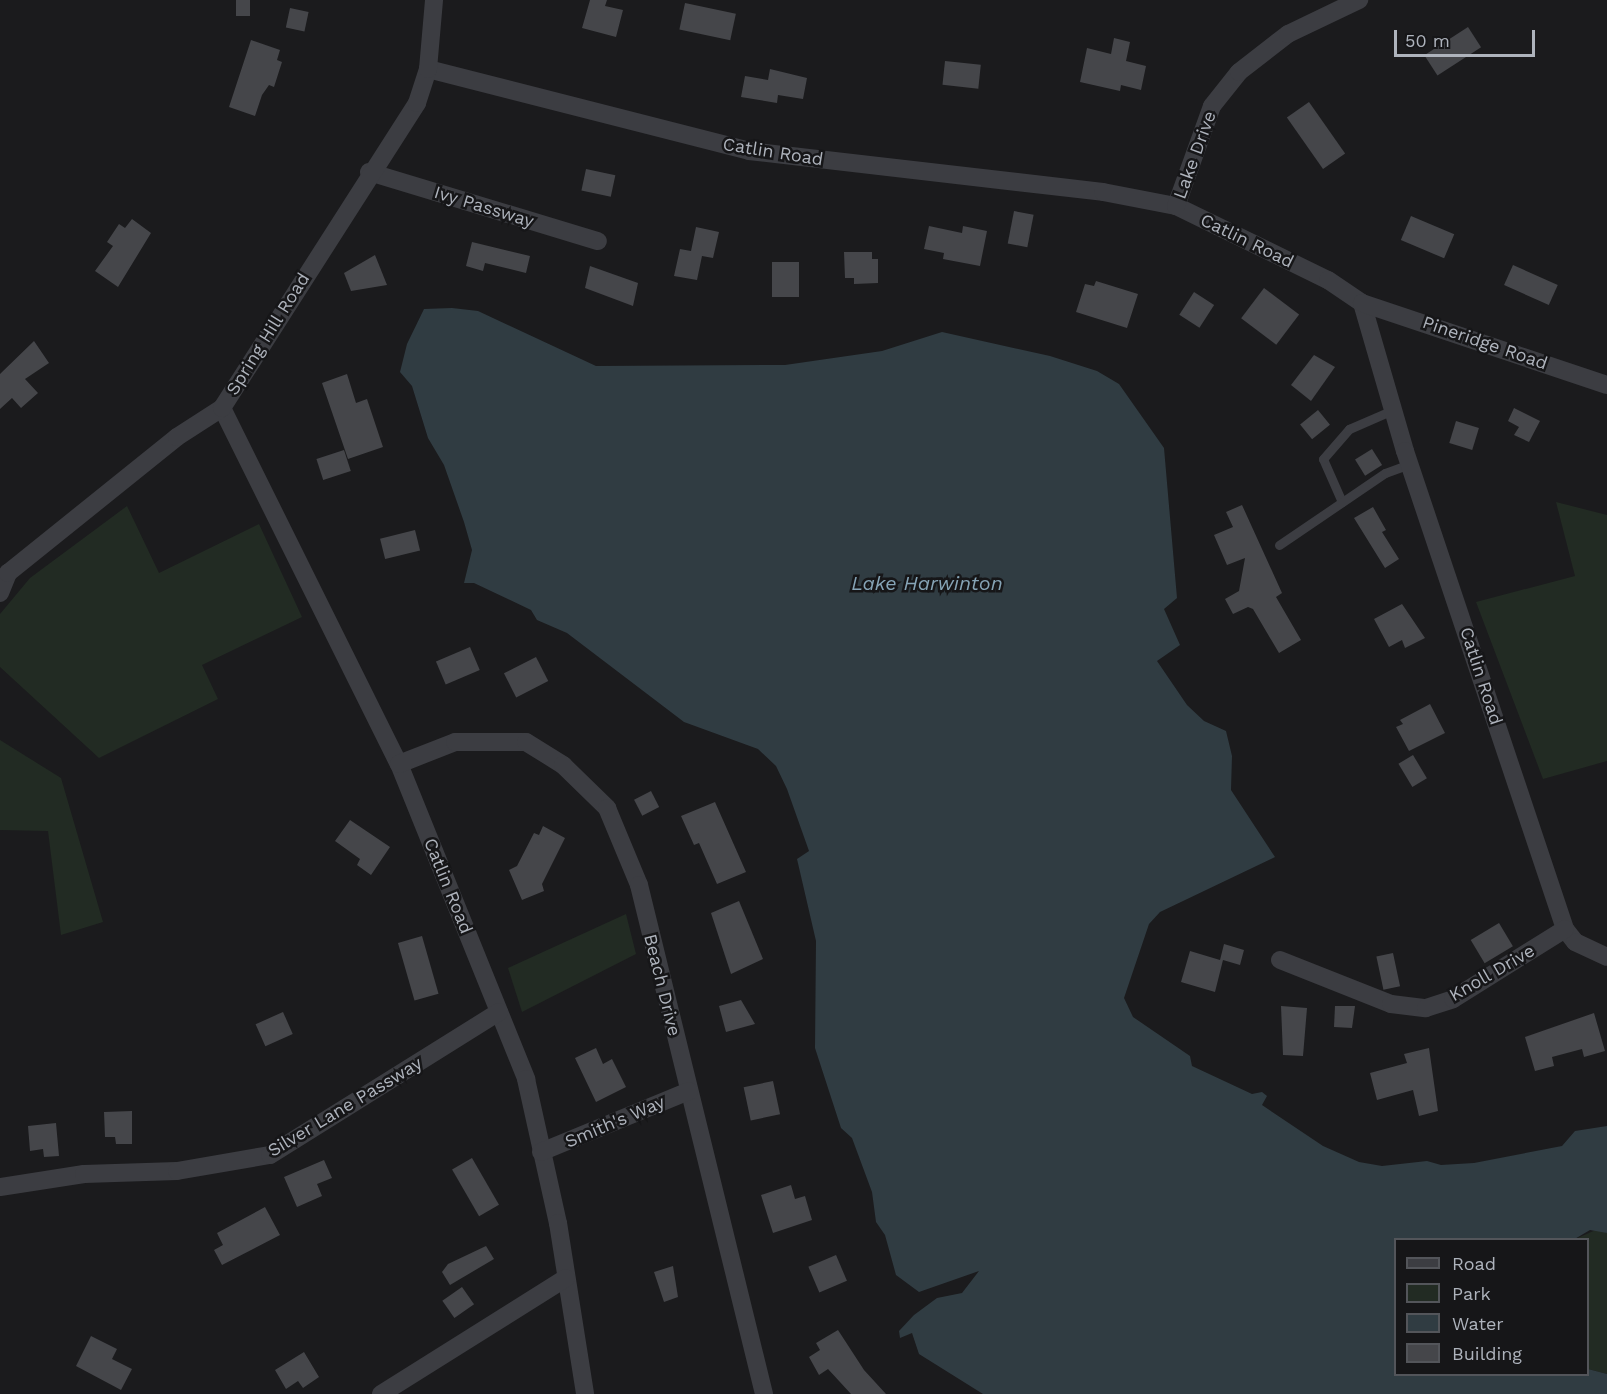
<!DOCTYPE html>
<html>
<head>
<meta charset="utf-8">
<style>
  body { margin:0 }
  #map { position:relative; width:1607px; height:1394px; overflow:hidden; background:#1b1b1d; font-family:"Work Sans",sans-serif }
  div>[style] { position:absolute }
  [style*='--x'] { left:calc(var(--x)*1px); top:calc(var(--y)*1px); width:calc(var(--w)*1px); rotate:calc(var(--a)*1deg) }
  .green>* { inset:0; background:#222b23 }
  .water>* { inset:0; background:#303c42 }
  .building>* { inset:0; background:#45464a; transform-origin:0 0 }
  .service>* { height:9px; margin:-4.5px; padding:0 4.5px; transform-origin:4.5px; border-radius:4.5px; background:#3c3d42 }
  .minor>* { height:18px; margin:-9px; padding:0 9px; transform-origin:9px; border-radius:9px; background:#3c3d42 }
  span { translate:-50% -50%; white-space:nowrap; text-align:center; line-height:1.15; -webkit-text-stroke:5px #161618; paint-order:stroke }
  .street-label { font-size:18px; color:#aeb3bc }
  .water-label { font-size:20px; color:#86a4b6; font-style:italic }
  .legend { position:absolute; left:1394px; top:1238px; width:195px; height:138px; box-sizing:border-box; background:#161618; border:2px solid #53555a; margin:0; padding:8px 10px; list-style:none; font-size:18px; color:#aeb3bc }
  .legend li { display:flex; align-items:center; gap:12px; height:30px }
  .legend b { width:30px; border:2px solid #53555a }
  .scale { position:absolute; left:1394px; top:30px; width:141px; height:27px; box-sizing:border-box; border:3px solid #aeb3bc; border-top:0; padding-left:8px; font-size:18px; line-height:21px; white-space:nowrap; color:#aeb3bc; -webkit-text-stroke:4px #161618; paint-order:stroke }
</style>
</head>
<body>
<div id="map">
  <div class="green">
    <i style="clip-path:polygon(1556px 502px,1607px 515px,1607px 761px,1543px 779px,1476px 602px,1575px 576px)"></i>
    <i style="clip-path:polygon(127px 506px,159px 573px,259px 524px,302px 617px,202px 665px,218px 699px,99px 758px,0 667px,0 614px,30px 578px)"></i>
    <i style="clip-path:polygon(0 740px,61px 778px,103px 922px,61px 935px,48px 831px,0 830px)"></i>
    <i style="clip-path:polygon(626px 914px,636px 954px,522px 1012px,508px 968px)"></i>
    <i style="clip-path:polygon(1598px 1229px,1607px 1233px,1607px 1374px,1588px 1369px,1588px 1240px,1573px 1240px)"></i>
  </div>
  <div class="water">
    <i style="clip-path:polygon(452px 308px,478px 311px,596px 366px,785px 365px,882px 351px,942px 332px,1050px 356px,1097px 371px,1119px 384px,1164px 448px,1177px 598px,1164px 609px,1180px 645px,1157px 661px,1187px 705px,1204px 721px,1226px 731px,1232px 756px,1231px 790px,1275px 857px,1160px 912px,1149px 924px,1124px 998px,1133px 1017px,1190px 1056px,1192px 1066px,1252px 1094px,1262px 1092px,1267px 1096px,1262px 1105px,1323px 1146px,1359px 1162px,1382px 1166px,1427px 1161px,1441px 1165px,1474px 1163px,1562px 1146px,1575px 1131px,1607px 1126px,1607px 1233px,1590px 1230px,1573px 1240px,1396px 1240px,1396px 1374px,1588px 1374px,1588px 1369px,1607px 1374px,1607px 1394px,983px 1394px,919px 1354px,912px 1333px,900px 1338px,899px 1331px,914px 1315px,937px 1298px,962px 1293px,979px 1271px,919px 1292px,896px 1275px,885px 1235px,876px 1222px,872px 1192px,852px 1138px,841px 1128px,815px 1048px,816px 941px,797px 859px,809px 851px,787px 789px,776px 766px,758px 749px,684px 722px,567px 633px,537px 620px,531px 610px,474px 583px,464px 583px,472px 550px,464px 522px,444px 465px,428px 438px,412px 386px,400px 372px,407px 344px,424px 309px)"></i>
  </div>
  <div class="building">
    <i style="left:236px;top:0;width:14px;height:16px"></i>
    <i style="clip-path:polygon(590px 0,607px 0,605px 6px,623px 10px,616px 37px,582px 28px)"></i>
    <i style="left:685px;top:3px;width:52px;height:27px;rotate:12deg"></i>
    <i style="left:290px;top:8px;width:19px;height:20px;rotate:12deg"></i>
    <i style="left:1468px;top:27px;width:24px;height:52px;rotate:57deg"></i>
    <i style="clip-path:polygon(1114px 38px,1130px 42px,1126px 61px,1146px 66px,1141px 90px,1121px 85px,1120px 91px,1080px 82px,1087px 48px,1111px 54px)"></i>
    <i style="clip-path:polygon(251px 40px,280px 50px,277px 60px,282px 62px,274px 87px,269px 85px,262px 95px,255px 116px,229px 107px)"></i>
    <i style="left:945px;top:61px;width:36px;height:24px;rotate:6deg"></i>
    <i style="clip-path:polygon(770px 69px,807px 78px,803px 99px,778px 95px,777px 103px,741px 97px,745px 76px,768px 80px)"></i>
    <i style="left:1309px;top:102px;width:63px;height:27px;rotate:55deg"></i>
    <i style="left:586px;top:169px;width:30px;height:22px;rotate:12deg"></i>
    <i style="left:1014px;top:211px;width:20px;height:33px;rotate:11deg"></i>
    <i style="left:1411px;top:216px;width:47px;height:26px;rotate:23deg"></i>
    <i style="clip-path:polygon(132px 219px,151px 233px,118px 287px,95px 271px,113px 246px,107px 242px,119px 224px,125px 228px)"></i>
    <i style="clip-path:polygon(929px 226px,962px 233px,963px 226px,987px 231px,980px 266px,943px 259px,944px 253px,924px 249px)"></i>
    <i style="clip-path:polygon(696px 227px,719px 232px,713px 258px,702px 256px,697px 280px,674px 276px,680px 249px,691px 251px)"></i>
    <i style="clip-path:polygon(472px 242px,530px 256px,526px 273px,485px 263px,483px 271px,466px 266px)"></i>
    <i style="clip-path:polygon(844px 252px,872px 252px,872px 259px,878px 259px,878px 283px,854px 284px,854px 278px,845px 278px)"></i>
    <i style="clip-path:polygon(375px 255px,387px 285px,351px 291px,344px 273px)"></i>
    <i style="left:799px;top:262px;width:35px;height:27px;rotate:90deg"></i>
    <i style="left:1513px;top:265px;width:49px;height:22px;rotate:24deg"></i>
    <i style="clip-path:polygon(590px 266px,638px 283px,633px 306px,585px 288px)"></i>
    <i style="clip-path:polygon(1096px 281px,1138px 294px,1127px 328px,1076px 312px,1085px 284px,1094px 286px)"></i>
    <i style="left:1264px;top:288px;width:44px;height:38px;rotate:37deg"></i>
    <i style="left:1194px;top:292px;width:24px;height:27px;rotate:33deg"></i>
    <i style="clip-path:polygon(34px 341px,49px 363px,25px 379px,38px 393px,21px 408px,12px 398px,0 409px,0 374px)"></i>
    <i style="clip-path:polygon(1314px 355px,1335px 367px,1311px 401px,1291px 385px)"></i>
    <i style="clip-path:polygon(347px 374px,356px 403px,367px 399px,383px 447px,348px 459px,322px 383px)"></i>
    <i style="clip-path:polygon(1514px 408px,1540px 421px,1529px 442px,1514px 435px,1519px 427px,1508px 421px)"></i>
    <i style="left:1318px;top:410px;width:19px;height:23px;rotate:51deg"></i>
    <i style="left:1456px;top:421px;width:24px;height:23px;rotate:17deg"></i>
    <i style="left:1372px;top:449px;width:19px;height:20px;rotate:58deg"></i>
    <i style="left:344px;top:450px;width:22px;height:29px;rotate:72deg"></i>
    <i style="clip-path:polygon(1242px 505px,1282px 593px,1276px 597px,1301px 640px,1279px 653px,1253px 609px,1248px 607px,1233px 614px,1225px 599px,1239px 591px,1245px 558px,1227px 565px,1214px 535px,1233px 527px,1226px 512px)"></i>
    <i style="clip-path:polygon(1373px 507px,1386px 530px,1382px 532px,1399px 559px,1385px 568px,1354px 518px)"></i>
    <i style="left:415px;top:530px;width:21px;height:36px;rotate:76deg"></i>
    <i style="clip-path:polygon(1402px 604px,1425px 638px,1405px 648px,1402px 640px,1389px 647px,1374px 619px)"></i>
    <i style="left:470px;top:647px;width:25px;height:37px;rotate:67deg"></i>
    <i style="left:536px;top:657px;width:27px;height:36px;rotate:63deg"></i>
    <i style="clip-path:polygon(1430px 704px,1445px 733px,1409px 751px,1396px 727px,1403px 724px,1400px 720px)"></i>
    <i style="left:1413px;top:755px;width:27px;height:17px;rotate:59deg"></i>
    <i style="left:651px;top:791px;width:18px;height:19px;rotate:63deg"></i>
    <i style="clip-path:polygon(715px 802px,746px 872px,717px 884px,699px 843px,694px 845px,681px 816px)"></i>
    <i style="clip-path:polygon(350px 820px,390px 847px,371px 875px,357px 865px,360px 859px,335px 841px)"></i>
    <i style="clip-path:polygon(543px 826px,565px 838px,542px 884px,544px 891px,522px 900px,509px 870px,517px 866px,534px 833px,539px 835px)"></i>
    <i style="clip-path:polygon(739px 901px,763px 959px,731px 974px,711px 913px)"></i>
    <i style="left:1499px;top:923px;width:27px;height:33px;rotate:59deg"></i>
    <i style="left:422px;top:936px;width:60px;height:25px;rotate:74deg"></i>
    <i style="clip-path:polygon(1224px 944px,1244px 950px,1240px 965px,1223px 960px,1215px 992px,1181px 982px,1190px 951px,1220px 960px)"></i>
    <i style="left:1393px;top:953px;width:34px;height:17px;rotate:78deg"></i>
    <i style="clip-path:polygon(741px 1000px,755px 1024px,726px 1032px,719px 1006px)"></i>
    <i style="clip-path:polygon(1281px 1006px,1307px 1008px,1303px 1056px,1283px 1055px)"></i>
    <i style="clip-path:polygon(1335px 1006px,1355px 1006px,1352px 1028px,1334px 1027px)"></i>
    <i style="left:283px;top:1012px;width:24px;height:30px;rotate:66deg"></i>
    <i style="clip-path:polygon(1594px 1013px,1605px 1051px,1584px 1057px,1582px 1049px,1552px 1057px,1554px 1066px,1535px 1071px,1525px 1037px)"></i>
    <i style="clip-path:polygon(596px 1048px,603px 1064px,612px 1059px,626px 1087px,596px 1102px,575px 1058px)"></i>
    <i style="clip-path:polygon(1429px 1048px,1438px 1111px,1419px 1116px,1413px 1090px,1377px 1100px,1370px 1073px,1407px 1063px,1404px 1054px)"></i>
    <i style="left:773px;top:1081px;width:34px;height:30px;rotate:78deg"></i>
    <i style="clip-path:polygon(132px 1111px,132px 1144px,116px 1144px,115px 1137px,105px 1137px,104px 1112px)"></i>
    <i style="clip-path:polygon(56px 1123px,59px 1156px,44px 1157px,43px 1149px,30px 1151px,28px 1126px)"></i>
    <i style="left:472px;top:1158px;width:54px;height:23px;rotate:60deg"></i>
    <i style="clip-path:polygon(324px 1160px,332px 1178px,317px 1184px,322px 1196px,297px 1207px,284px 1177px)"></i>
    <i style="clip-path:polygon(791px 1185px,795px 1199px,805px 1196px,812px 1220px,773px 1233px,761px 1195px)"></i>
    <i style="clip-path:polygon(265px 1207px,280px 1235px,222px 1265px,214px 1250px,223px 1245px,217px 1233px)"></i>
    <i style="clip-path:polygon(486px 1246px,494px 1259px,450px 1285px,442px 1272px,448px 1264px)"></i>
    <i style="left:836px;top:1255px;width:28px;height:30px;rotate:67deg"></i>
    <i style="clip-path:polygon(673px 1266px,678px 1297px,664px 1302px,654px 1272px)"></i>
    <i style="left:462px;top:1287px;width:21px;height:24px;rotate:55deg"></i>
    <i style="clip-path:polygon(838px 1330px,864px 1370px,886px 1394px,851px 1394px,828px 1369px,819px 1375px,809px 1357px,820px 1350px,816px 1343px)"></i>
    <i style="clip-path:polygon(91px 1336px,117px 1349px,112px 1359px,132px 1369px,121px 1390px,76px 1366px)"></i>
    <i style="clip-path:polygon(304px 1352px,319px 1377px,303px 1388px,298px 1381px,286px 1389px,275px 1370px)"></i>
  </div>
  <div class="service">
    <i style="--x:1342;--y:502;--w:47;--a:-113.8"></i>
    <i style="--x:1323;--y:459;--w:40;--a:-49"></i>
    <i style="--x:1349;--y:429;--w:48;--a:-23.4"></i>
    <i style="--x:1279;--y:545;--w:128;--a:-34.2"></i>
    <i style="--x:1385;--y:473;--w:27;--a:-20"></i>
  </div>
  <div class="minor">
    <i style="--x:428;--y:69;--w:331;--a:14.3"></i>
    <i style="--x:749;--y:151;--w:356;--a:6.6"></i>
    <i style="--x:1103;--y:192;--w:74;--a:10.9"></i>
    <i style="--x:1176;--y:206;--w:169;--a:26"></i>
    <i style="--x:1328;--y:280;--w:41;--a:34.1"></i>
    <i style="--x:1362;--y:303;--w:154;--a:73.8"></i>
    <i style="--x:1405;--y:451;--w:504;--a:71.49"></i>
    <i style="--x:1565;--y:929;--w:16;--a:52"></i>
    <i style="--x:1575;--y:942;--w:35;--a:25"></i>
    <i style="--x:369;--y:172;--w:239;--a:16.8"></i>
    <i style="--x:1176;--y:206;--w:106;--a:-70.2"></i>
    <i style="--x:1212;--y:106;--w:43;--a:-51.5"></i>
    <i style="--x:1239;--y:72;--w:62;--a:-37.8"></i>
    <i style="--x:1288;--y:34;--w:79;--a:-25.6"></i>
    <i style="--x:1362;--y:303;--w:258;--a:18.5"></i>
    <i style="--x:222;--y:408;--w:398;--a:63.6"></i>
    <i style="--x:399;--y:764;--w:340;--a:68"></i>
    <i style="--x:526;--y:1079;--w:148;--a:77.5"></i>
    <i style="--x:558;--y:1223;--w:173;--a:81"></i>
    <i style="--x:0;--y:593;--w:22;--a:-68"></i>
    <i style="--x:8;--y:573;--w:217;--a:-38.8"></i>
    <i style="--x:177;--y:437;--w:54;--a:-32.8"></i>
    <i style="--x:222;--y:408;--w:362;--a:-57.4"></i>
    <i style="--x:417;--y:103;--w:36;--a:-72"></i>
    <i style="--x:428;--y:69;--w:69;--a:-85"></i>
    <i style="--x:399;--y:764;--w:60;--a:-21.4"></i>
    <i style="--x:455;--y:742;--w:71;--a:0"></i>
    <i style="--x:526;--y:742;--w:44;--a:31.9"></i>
    <i style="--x:563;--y:765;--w:62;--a:44.3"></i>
    <i style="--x:607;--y:808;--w:83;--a:67.4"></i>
    <i style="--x:639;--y:885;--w:524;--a:76.2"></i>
    <i style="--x:1280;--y:960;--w:119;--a:21.6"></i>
    <i style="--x:1391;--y:1004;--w:35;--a:7"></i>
    <i style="--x:1426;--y:1008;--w:28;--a:-18"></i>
    <i style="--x:1453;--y:999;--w:132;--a:-32"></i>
    <i style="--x:541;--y:1152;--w:160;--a:-22.4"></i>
    <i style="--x:0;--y:1187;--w:85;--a:-8.8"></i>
    <i style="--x:84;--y:1174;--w:93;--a:-1.8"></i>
    <i style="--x:177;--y:1171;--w:94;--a:-9.8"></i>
    <i style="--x:270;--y:1155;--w:270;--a:-32"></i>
    <i style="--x:381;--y:1394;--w:218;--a:-32.1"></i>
  </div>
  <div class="street-label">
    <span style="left:773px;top:152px;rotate:9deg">Catlin Road</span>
    <span style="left:1195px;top:155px;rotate:-70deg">Lake Drive</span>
    <span style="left:484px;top:207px;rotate:17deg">Ivy Passway</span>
    <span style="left:1247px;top:241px;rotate:26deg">Catlin Road</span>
    <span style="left:268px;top:334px;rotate:-58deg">Spring Hill Road</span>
    <span style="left:1485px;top:343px;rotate:19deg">Pineridge Road</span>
    <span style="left:1481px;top:676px;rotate:72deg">Catlin Road</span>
    <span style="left:448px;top:886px;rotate:68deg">Catlin Road</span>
    <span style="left:1492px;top:973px;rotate:-30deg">Knoll Drive</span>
    <span style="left:662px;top:985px;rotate:76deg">Beach Drive</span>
    <span style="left:345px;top:1107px;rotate:-31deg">Silver Lane Passway</span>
    <span style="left:615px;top:1122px;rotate:-23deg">Smith's Way</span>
  </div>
  <div class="water-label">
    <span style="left:927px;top:583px">Lake Harwinton</span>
  </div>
  <ul class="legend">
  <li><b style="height:8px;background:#3c3d42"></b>Road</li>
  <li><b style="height:16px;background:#222b23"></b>Park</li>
  <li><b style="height:16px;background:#303c42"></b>Water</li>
  <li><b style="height:16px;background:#45464a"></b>Building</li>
  </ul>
  <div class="scale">50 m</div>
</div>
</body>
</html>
